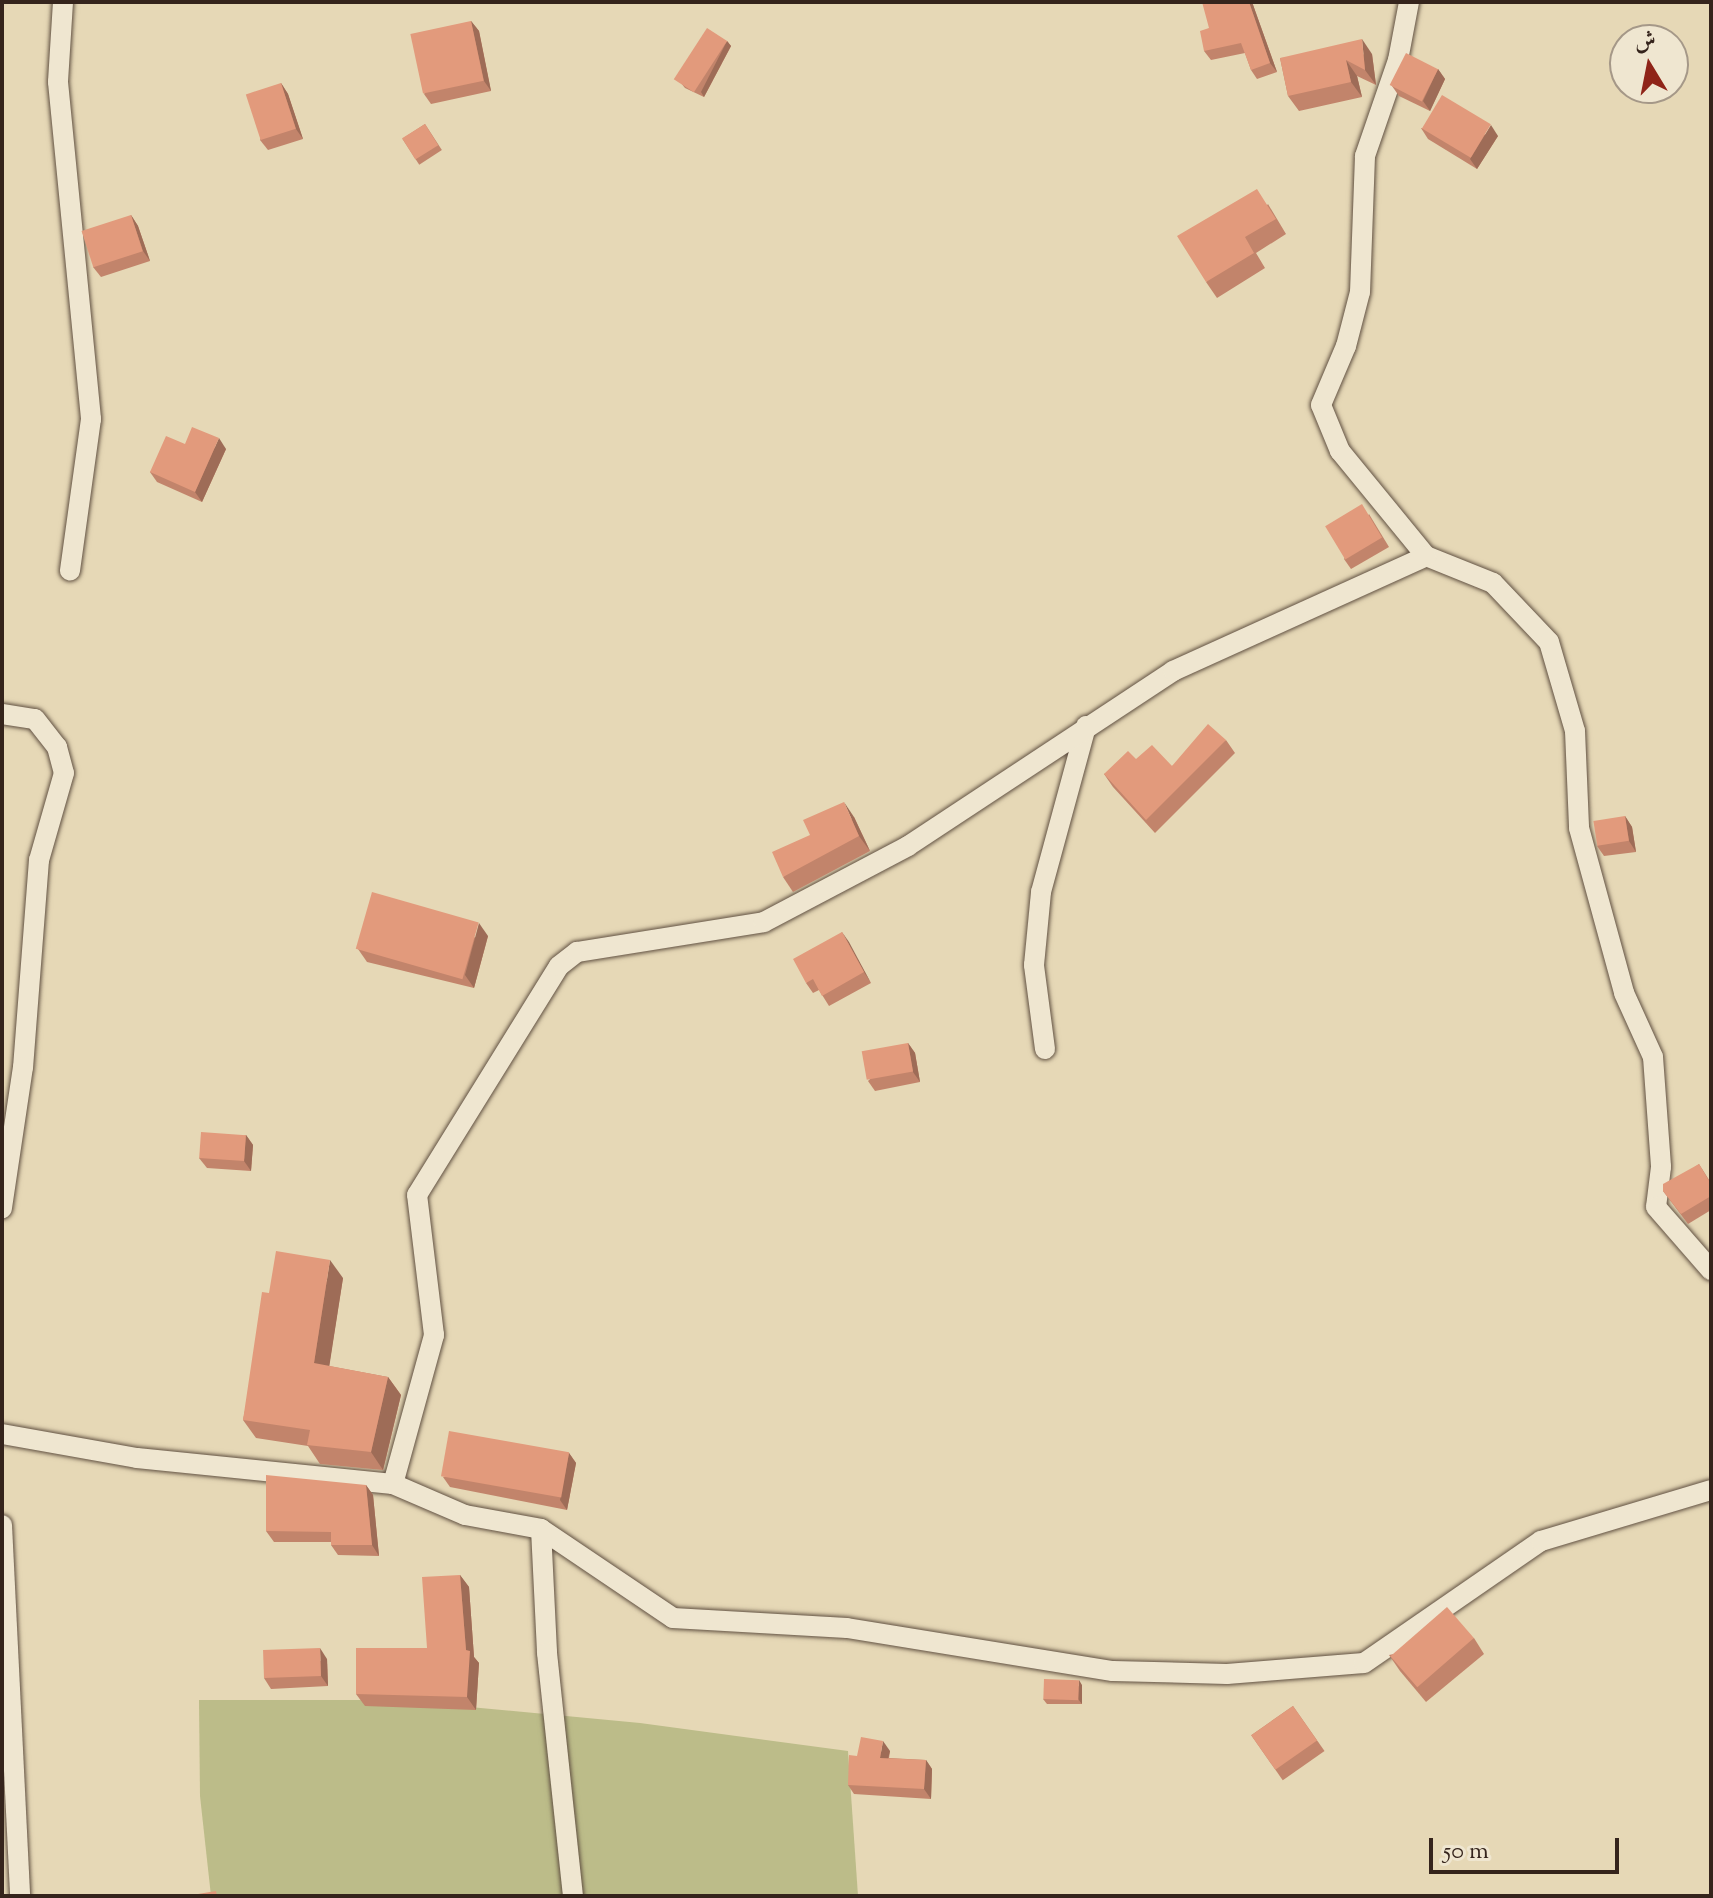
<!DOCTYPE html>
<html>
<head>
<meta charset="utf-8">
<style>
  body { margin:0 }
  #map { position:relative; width:1713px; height:1898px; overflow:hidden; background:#e6d8b6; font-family:"Sorts Mill Goudy",Amiri,serif }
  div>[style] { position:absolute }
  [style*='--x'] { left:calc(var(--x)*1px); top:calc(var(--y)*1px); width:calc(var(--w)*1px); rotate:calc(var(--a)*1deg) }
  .green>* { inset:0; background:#bcbc89 }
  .roads { filter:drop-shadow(0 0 2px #615142) drop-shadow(0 0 2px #615142) }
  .street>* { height:20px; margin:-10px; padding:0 10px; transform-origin:10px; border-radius:10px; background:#efe6d0 }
  .wall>* { inset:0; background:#c2846b; transform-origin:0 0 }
  .shaded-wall>* { inset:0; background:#9e6c57 }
  .building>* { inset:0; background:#e29a7c; transform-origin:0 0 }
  span { translate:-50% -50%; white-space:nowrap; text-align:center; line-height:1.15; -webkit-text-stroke:7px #efe6d0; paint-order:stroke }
  .frame { position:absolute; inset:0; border:4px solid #35241c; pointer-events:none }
  .north { position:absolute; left:1609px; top:24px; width:80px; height:80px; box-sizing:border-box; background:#efe6d0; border:2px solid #a59888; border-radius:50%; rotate:350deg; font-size:22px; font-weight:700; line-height:32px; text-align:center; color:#35241c }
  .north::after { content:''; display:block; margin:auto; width:28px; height:36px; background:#8f2418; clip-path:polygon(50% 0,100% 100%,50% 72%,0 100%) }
  .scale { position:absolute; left:1429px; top:1838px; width:190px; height:36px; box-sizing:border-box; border:4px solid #35241c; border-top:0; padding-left:10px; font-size:24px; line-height:28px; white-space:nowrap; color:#35241c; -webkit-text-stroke:6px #efe6d0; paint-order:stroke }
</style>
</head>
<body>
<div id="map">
  <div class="green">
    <i style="clip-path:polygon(199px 1700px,395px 1700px,640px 1723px,848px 1751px,858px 1896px,211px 1896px,200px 1796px)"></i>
  </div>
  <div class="roads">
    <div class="street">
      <i style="--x:63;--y:2;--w:80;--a:93.6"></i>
      <i style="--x:58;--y:82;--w:339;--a:84.4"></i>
      <i style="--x:91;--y:419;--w:153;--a:97.9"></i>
      <i style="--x:1409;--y:2;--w:59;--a:100.7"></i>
      <i style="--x:1398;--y:60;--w:102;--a:109"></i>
      <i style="--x:1365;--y:156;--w:136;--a:92.1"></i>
      <i style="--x:1360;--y:292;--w:56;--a:104.5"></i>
      <i style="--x:1346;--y:346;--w:64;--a:113"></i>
      <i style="--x:1321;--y:405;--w:50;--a:67.6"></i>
      <i style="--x:1340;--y:451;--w:136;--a:50.7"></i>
      <i style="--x:1426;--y:556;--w:72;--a:21.9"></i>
      <i style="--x:1493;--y:583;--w:81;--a:46.5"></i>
      <i style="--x:1549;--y:642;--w:93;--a:73.7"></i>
      <i style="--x:1575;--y:731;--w:97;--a:87.6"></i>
      <i style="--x:1579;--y:828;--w:171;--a:74.7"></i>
      <i style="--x:1624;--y:993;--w:70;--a:65.6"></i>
      <i style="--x:1653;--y:1057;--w:110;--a:85.8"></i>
      <i style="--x:1661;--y:1167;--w:40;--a:97.1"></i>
      <i style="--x:1656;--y:1207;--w:84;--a:48.9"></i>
      <i style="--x:2;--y:714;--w:33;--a:9"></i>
      <i style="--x:35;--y:719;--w:36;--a:52"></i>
      <i style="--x:57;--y:747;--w:27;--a:75"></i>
      <i style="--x:64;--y:773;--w:91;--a:106"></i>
      <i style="--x:39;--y:860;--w:208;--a:94.4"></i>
      <i style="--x:23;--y:1067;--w:143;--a:98.5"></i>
      <i style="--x:1045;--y:1049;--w:85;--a:-97.5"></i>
      <i style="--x:1034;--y:965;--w:73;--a:-84.5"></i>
      <i style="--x:1041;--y:892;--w:172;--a:-74.8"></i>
      <i style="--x:2;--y:1434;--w:137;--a:10.1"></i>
      <i style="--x:137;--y:1458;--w:257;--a:5.8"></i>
      <i style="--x:393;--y:1484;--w:78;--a:23.3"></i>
      <i style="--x:465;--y:1515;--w:77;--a:10.4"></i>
      <i style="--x:541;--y:1529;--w:159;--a:34"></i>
      <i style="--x:673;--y:1618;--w:174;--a:3.3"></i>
      <i style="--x:847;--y:1628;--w:269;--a:9.2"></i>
      <i style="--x:1113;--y:1671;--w:114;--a:1.5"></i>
      <i style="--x:1227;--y:1674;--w:137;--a:-4.6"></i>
      <i style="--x:1364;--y:1663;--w:215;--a:-34.6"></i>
      <i style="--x:1541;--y:1541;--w:177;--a:-16.7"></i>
      <i style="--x:393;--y:1484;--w:155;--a:-74.6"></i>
      <i style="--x:434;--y:1335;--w:141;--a:-96.9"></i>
      <i style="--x:417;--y:1195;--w:269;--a:-58.2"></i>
      <i style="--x:559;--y:966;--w:23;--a:-38"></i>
      <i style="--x:577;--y:952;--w:189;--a:-9.1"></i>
      <i style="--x:764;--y:922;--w:163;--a:-27.8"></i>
      <i style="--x:908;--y:846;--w:318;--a:-33.4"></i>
      <i style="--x:1173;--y:671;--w:278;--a:-24.4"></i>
      <i style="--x:2;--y:1525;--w:371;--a:87.2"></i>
      <i style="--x:541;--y:1529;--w:124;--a:87.2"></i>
      <i style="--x:547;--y:1653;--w:244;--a:83.9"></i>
    </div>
  </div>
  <div class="wall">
    <i style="clip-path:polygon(1252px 2px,1277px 72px,1257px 79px,1251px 70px,1245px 53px,1211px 60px,1204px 51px,1209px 28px)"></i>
    <i style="clip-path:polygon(471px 21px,479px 31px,491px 91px,431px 104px,424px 94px)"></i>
    <i style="clip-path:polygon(727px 41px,731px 46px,704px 97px,685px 88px,681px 83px)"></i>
    <i style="clip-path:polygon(1372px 54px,1376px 85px,1357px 76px,1362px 97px,1299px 111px,1288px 96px,1280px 58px)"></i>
    <i style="clip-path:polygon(1438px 69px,1445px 79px,1430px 111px,1399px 96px,1392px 86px)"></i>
    <i style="clip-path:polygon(281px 83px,288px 94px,303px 139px,268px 150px,260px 140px)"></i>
    <i style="left:425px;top:124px;width:31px;height:27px;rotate:57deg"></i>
    <i style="clip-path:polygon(1421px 128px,1498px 136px,1477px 169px,1428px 139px)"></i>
    <i style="clip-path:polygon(1268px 204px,1286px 234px,1256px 253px,1265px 268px,1217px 298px,1206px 282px)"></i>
    <i style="clip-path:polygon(131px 215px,138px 226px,150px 261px,101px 277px,93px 267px)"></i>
    <i style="clip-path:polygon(185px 444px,226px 449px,202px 502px,157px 482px,150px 472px)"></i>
    <i style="clip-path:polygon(1369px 514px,1389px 547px,1351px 569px,1344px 559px)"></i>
    <i style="clip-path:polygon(1226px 740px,1235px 753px,1155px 833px,1113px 787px,1104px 774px,1136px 759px,1172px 766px)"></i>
    <i style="clip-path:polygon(1625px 816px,1632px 827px,1636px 852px,1604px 856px,1597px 846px)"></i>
    <i style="clip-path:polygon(854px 817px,870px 851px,793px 892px,783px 877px)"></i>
    <i style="clip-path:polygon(842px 932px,871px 983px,829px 1006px,819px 990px,813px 993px,806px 983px)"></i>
    <i style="clip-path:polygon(488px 936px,474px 988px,367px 962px,358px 949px)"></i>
    <i style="clip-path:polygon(908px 1043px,915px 1053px,920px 1082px,875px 1091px,868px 1081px)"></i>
    <i style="clip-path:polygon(246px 1135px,253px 1145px,251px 1171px,207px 1168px,199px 1158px)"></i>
    <i style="clip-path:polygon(1699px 1164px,1711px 1183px,1711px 1210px,1688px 1224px,1663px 1191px)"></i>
    <i style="clip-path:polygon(343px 1278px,329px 1366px,388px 1377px,401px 1395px,383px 1470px,320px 1464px,308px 1446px,256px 1438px,243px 1420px,269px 1293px)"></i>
    <i style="clip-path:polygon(569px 1453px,576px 1463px,567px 1510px,450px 1487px,443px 1477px)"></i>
    <i style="clip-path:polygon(366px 1485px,373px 1495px,379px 1556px,338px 1555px,331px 1545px,331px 1542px,274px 1542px,266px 1531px)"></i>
    <i style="clip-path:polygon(460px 1575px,469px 1587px,474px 1657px,479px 1663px,476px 1710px,365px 1706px,356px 1694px,427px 1648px)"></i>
    <i style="clip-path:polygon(1474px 1638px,1484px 1654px,1426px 1702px,1400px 1671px,1389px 1655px)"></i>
    <i style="clip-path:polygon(327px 1659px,328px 1686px,271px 1689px,264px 1678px)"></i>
    <i style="clip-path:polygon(1082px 1685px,1082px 1704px,1047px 1704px,1043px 1699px)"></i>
    <i style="left:1293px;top:1706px;width:55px;height:51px;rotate:55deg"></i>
    <i style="clip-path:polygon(890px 1751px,889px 1758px,926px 1760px,932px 1769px,931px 1799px,854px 1794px,848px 1785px,857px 1756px)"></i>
  </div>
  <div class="shaded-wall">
    <i style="clip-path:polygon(1249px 2px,1252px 2px,1277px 72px,1270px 63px)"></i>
    <i style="clip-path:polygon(471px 21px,479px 31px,491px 91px,484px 81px)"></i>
    <i style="clip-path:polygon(1362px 39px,1372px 54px,1376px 85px,1365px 70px)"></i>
    <i style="clip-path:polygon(727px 41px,731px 46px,704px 97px,701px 92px)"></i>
    <i style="clip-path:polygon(1346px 60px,1357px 76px,1362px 97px,1351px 82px)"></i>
    <i style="clip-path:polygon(1438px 69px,1445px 79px,1430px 111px,1423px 101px)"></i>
    <i style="clip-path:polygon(281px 83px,288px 94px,303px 139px,296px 129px)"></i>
    <i style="clip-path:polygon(1491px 125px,1498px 136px,1477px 169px,1470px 159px)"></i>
    <i style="clip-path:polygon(131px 215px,138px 226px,150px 261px,143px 251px)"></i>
    <i style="clip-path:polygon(219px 438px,226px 449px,202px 502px,195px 492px)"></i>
    <i style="clip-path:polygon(844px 802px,854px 817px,870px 851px,859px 836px)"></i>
    <i style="clip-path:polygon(1625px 816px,1632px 827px,1636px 852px,1629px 841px)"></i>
    <i style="clip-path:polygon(479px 923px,488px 936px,474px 988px,465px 975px)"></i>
    <i style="clip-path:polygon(842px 932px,849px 942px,871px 983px,864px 972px)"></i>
    <i style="clip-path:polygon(908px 1043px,915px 1053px,920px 1082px,913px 1072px)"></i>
    <i style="clip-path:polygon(246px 1135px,253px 1145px,251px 1171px,244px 1161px)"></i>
    <i style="clip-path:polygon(330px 1260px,343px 1278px,327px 1381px,314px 1363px)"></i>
    <i style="clip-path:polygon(388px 1377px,401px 1395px,383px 1470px,371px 1452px)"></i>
    <i style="clip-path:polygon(569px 1453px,576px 1463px,567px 1510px,560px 1500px)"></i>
    <i style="clip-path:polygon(366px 1485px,373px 1495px,379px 1556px,372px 1545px)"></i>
    <i style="clip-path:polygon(460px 1575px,469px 1587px,474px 1657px,479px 1663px,476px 1710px,467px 1697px,466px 1650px)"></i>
    <i style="clip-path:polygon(320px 1648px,327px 1659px,328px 1686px,321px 1676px)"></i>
    <i style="clip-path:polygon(1079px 1680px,1082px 1685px,1082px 1704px,1078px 1699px)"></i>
    <i style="clip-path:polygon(883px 1741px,890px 1751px,886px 1767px,880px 1758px)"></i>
    <i style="clip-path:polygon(926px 1760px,932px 1769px,931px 1799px,924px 1789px)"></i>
  </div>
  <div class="building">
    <i style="clip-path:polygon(1202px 2px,1249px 2px,1270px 63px,1251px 70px,1241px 43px,1204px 51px,1200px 31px,1209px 28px)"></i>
    <i style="left:471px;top:21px;width:61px;height:62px;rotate:78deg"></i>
    <i style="left:707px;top:28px;width:24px;height:61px;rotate:33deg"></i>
    <i style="clip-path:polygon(1362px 39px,1365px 70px,1346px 60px,1351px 82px,1288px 96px,1280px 58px)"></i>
    <i style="left:1406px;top:53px;width:36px;height:36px;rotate:27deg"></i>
    <i style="left:281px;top:83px;width:48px;height:37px;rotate:72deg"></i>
    <i style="left:1442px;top:95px;width:57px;height:39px;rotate:31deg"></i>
    <i style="left:425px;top:124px;width:25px;height:27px;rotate:58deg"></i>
    <i style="clip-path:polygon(1257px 189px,1276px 219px,1245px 237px,1254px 253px,1206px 282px,1177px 236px)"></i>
    <i style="left:131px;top:215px;width:38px;height:52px;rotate:72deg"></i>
    <i style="clip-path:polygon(192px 427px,219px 438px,195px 492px,150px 472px,166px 436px,185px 444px)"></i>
    <i style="left:1362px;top:504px;width:39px;height:43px;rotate:59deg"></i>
    <i style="clip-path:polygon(1208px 724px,1226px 740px,1146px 820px,1104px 774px,1128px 751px,1136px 759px,1152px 745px,1172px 766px)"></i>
    <i style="clip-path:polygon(844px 802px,859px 836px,783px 877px,772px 852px,810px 835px,803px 820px)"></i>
    <i style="left:1625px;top:816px;width:25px;height:32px;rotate:81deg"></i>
    <i style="left:372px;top:892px;width:111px;height:59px;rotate:16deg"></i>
    <i style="clip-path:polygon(842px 932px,864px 972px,822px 996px,813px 979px,806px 983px,793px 959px)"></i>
    <i style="left:908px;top:1043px;width:29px;height:47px;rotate:80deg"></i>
    <i style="left:201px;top:1132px;width:45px;height:26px;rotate:4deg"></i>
    <i style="clip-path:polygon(1699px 1164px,1711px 1184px,1711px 1196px,1681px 1214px,1663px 1191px,1663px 1184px)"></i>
    <i style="clip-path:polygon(276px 1251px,330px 1260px,314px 1363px,388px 1377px,371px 1452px,307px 1445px,310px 1430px,243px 1420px,262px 1292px,269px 1293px)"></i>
    <i style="left:449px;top:1431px;width:122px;height:46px;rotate:10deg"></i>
    <i style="clip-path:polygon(266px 1475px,366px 1485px,372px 1545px,331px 1545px,331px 1532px,266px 1531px)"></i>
    <i style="clip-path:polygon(460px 1575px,466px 1650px,470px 1651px,467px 1697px,356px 1694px,356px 1648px,427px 1648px,422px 1577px)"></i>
    <i style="left:1447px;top:1607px;width:41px;height:75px;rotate:49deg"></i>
    <i style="left:320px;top:1648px;width:28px;height:57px;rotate:88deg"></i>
    <i style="left:1044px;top:1679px;width:35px;height:20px;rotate:2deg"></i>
    <i style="left:1293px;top:1706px;width:42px;height:51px;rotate:55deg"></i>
    <i style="clip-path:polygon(861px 1737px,883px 1741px,880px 1758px,926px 1760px,924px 1789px,848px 1785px,849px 1755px,857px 1756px)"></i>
    <i style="clip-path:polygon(216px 1891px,217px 1896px,193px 1896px,192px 1895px)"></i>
  </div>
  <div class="frame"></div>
  <div class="north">ش</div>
  <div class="scale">50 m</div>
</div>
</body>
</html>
